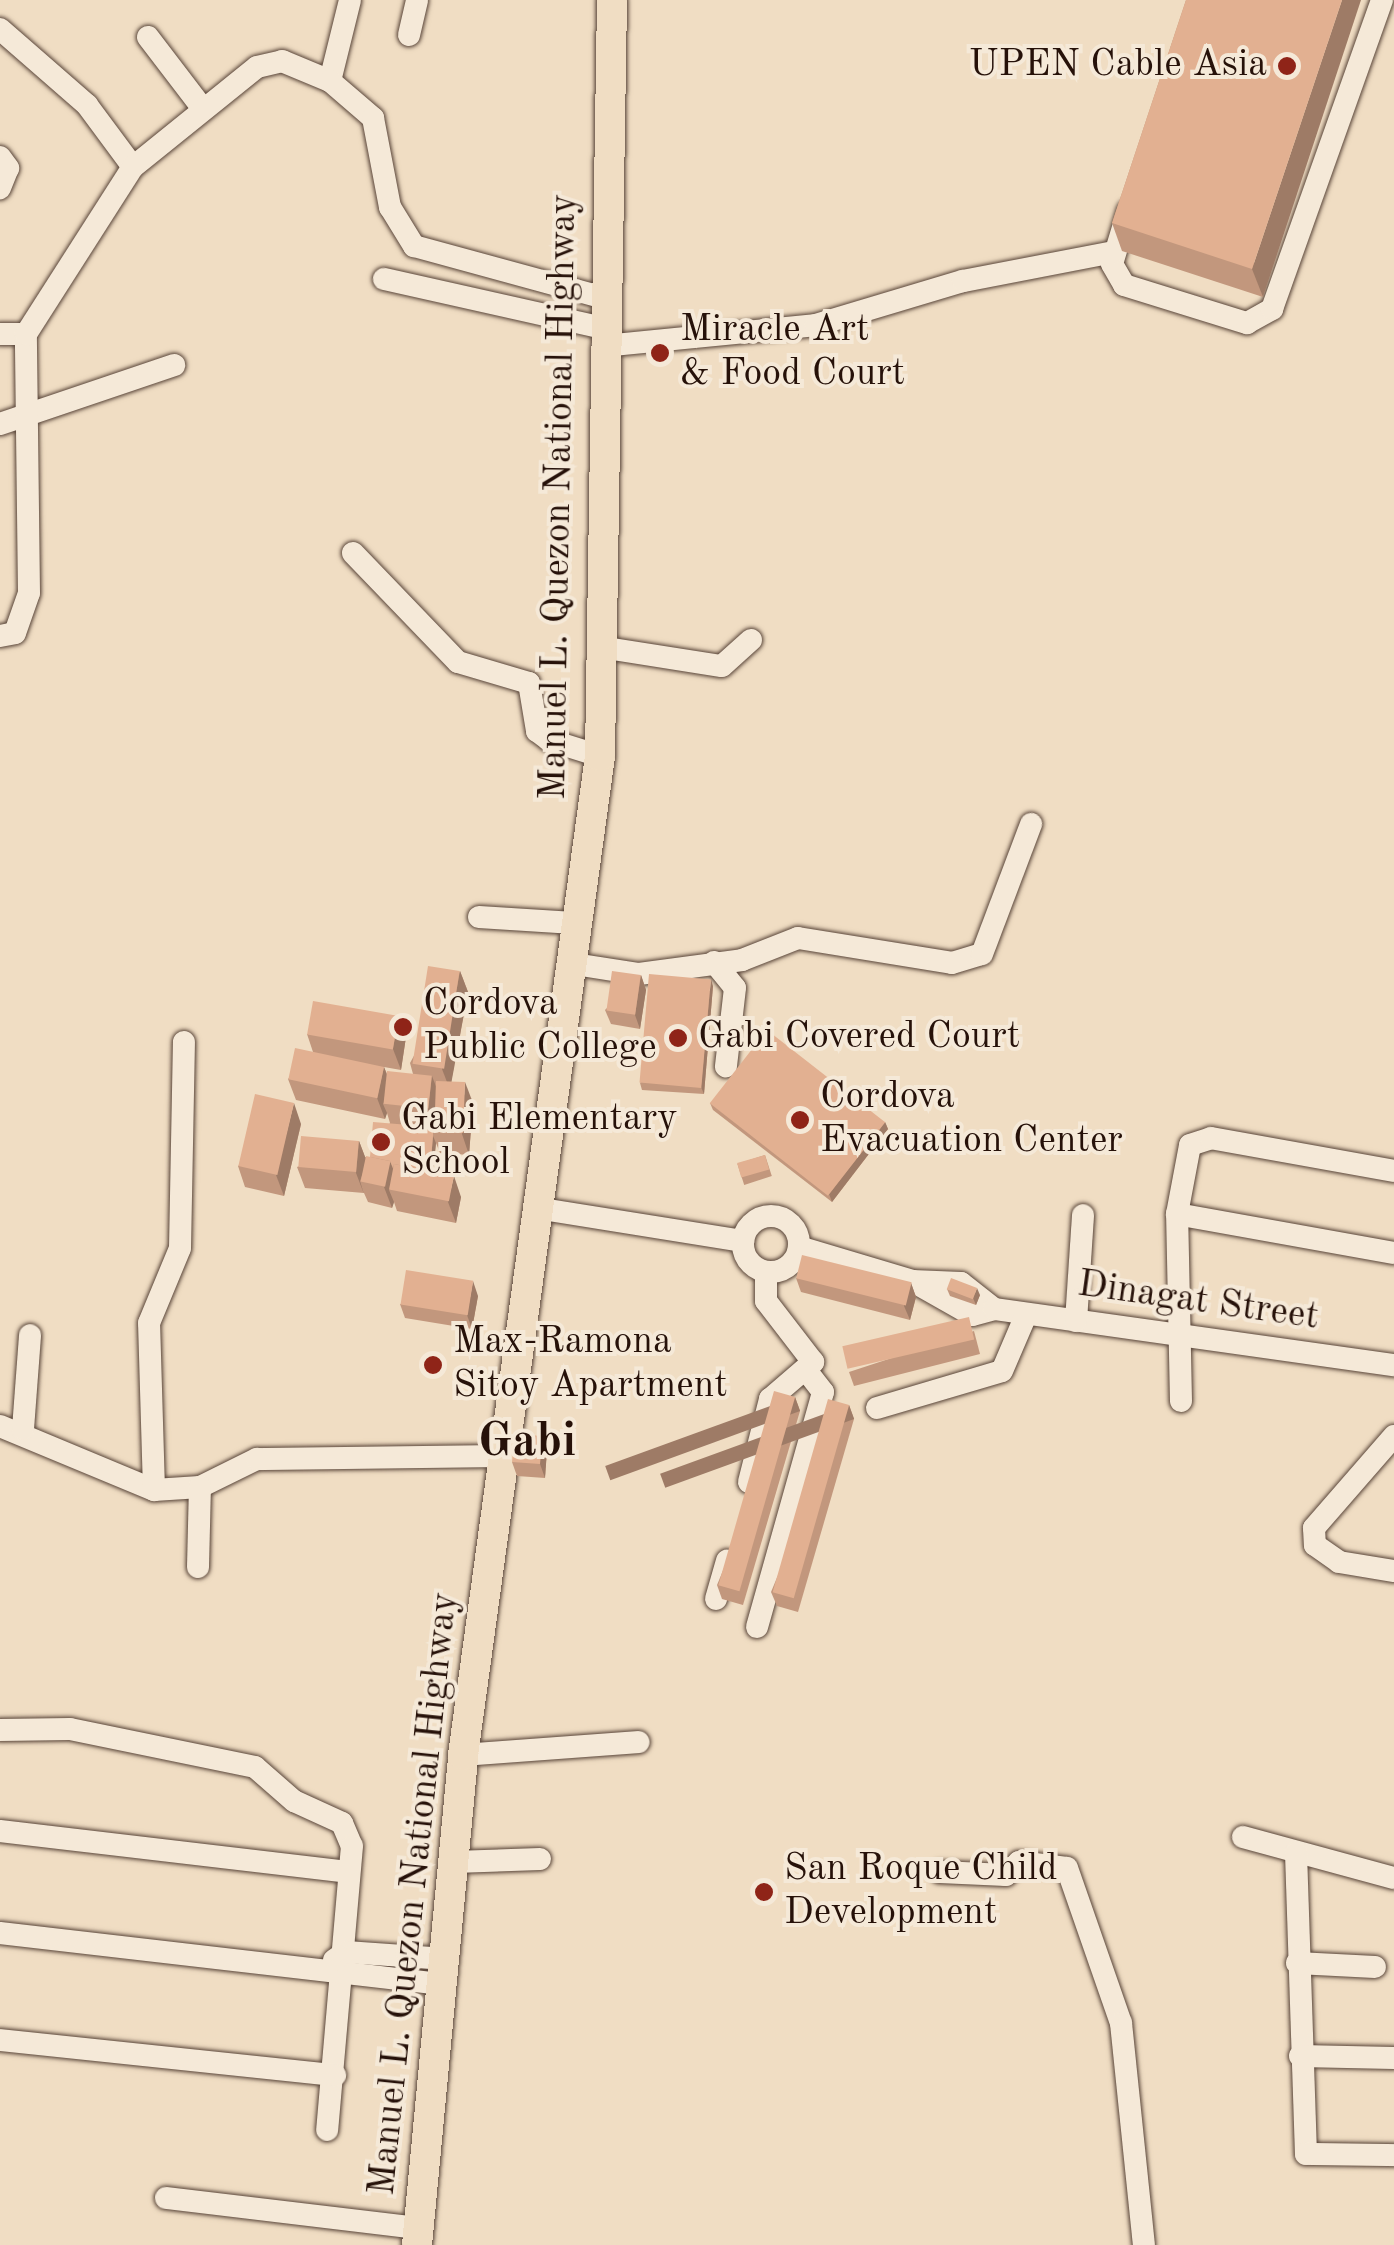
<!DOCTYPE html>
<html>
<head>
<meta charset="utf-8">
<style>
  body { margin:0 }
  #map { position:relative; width:1394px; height:2245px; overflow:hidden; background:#f0ddc3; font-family:"Old Standard TT",serif }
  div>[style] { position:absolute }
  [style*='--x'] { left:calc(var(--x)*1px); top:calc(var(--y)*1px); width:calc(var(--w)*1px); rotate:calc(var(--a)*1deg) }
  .roads { filter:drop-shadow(0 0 2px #584438) drop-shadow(0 0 2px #584438) }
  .minor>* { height:22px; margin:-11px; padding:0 11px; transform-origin:11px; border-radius:11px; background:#f5e9d8 }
  .minor>.ring { margin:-11px; padding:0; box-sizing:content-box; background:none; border:22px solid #f5e9d8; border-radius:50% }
  .major>* { height:30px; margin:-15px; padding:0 15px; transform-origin:15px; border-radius:15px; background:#f0ddc3 }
  .wall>* { inset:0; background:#c2977d; transform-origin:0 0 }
  .shaded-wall>* { inset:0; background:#9e7b66; transform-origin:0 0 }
  .building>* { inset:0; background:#e2b091; transform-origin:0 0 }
  .dots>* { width:28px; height:28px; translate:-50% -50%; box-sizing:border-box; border:5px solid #f5e9d8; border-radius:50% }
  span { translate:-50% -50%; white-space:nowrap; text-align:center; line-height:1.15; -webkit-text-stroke:8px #f5e9d8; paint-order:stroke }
  .poi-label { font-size:38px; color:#261109 }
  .right { translate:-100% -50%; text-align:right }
  .left { translate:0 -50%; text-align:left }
  .street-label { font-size:38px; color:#261109 }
  .district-label { font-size:48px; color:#261109; font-weight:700 }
</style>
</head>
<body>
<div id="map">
  <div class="roads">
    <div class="minor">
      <i style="--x:0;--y:29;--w:116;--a:41.1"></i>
      <i style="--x:87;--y:105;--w:77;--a:53.4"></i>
      <i style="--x:409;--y:35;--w:36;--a:-77"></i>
      <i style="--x:148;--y:37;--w:91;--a:52.6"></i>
      <i style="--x:330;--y:81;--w:83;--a:-76.1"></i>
      <i style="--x:0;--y:157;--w:14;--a:54"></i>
      <i style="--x:8;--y:168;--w:22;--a:112"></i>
      <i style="--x:1128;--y:211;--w:55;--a:106.8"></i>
      <i style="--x:1112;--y:264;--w:24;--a:60"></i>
      <i style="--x:1124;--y:285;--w:129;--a:17.2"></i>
      <i style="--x:1247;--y:323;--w:29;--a:-29"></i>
      <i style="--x:1272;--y:309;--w:328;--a:-70.4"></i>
      <i style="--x:384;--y:279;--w:225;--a:12.6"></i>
      <i style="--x:0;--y:334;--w:26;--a:0"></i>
      <i style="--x:603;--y:346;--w:214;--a:-5.6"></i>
      <i style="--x:816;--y:325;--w:153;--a:-16.7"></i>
      <i style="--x:963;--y:281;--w:153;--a:-10.9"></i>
      <i style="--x:0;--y:424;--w:184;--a:-18.7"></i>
      <i style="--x:353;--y:553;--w:151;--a:46.1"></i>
      <i style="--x:458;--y:662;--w:74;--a:16.5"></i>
      <i style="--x:529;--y:683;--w:49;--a:80.5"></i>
      <i style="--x:537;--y:731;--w:15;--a:37"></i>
      <i style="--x:549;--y:740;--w:53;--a:17.4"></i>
      <i style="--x:0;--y:636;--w:15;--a:-11"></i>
      <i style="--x:15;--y:633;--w:42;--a:-70.7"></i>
      <i style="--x:29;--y:593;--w:259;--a:-90.7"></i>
      <i style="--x:26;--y:334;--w:198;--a:-57.4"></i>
      <i style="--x:133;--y:167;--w:159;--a:-38.9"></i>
      <i style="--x:257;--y:67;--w:26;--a:-13"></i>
      <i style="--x:282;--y:61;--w:52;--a:22.6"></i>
      <i style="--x:330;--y:81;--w:57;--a:40.7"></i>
      <i style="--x:373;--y:118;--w:91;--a:79.2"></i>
      <i style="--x:390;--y:207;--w:46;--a:58.4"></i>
      <i style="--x:414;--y:246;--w:197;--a:15.3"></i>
      <i style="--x:600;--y:647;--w:123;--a:8.9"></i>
      <i style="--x:722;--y:666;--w:39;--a:-42"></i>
      <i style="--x:479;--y:917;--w:95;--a:3.6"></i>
      <i style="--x:714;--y:962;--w:33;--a:51"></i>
      <i style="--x:735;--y:988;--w:79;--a:96.6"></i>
      <i style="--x:568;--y:963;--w:72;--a:8.8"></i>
      <i style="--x:639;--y:974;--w:104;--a:-7.7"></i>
      <i style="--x:742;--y:960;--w:60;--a:-21.4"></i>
      <i style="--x:798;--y:938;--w:156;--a:9.2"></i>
      <i style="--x:952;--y:963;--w:31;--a:-17"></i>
      <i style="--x:982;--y:954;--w:139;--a:-69.3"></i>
      <i style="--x:536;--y:1208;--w:210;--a:9.1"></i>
      <i style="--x:1177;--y:1214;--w:220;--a:10.2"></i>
      <i class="ring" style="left:743px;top:1216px;width:34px;height:34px"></i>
      <i style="--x:799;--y:1247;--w:118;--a:16.7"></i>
      <i style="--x:912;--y:1281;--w:49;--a:2.3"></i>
      <i style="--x:961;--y:1283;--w:42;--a:38.2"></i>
      <i style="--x:912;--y:1281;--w:69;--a:29.5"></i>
      <i style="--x:972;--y:1315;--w:23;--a:-15"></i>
      <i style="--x:994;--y:1309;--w:404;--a:8"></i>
      <i style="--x:1076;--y:1321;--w:106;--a:-86.2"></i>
      <i style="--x:1181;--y:1401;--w:187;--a:-91.2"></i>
      <i style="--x:1177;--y:1214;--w:70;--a:-79.3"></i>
      <i style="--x:1190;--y:1145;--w:22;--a:-18"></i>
      <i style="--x:1211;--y:1138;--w:186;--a:10.2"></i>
      <i style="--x:877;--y:1408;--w:130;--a:-16.5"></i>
      <i style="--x:1002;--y:1371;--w:61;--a:-66.8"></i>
      <i style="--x:0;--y:1426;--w:167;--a:22.6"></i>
      <i style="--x:154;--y:1490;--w:46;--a:-3.7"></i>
      <i style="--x:200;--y:1487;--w:64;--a:-26.2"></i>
      <i style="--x:257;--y:1459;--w:253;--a:-0.7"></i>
      <i style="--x:23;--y:1429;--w:94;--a:-85.7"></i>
      <i style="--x:1394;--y:1436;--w:122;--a:131"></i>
      <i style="--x:1314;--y:1528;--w:17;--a:87"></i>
      <i style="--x:1315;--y:1545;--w:29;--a:35"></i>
      <i style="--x:1339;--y:1562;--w:56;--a:9.3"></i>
      <i style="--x:749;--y:1482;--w:86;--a:-75.8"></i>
      <i style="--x:770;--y:1399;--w:57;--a:-40.7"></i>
      <i style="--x:813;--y:1362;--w:77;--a:-127.6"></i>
      <i style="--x:766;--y:1301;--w:29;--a:-90"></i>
      <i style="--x:154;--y:1490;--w:167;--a:-91.7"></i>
      <i style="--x:149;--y:1323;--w:81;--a:-67.5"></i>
      <i style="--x:180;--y:1248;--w:206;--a:-88.9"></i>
      <i style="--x:198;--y:1567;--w:80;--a:-88.6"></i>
      <i style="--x:716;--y:1599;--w:40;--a:-74"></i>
      <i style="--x:757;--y:1627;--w:244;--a:-74.3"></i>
      <i style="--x:823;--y:1392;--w:24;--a:-128"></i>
      <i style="--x:0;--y:1730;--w:70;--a:-0.8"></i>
      <i style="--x:70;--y:1729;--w:189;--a:11.6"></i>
      <i style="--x:255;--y:1767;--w:52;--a:41.1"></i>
      <i style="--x:294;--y:1801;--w:53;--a:24.6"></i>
      <i style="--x:342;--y:1823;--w:25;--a:67"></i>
      <i style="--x:352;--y:1846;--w:285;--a:95"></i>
      <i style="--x:463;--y:1755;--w:176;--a:-4.2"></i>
      <i style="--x:0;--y:1831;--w:350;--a:6.7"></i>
      <i style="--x:1243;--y:1837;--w:156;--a:15.2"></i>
      <i style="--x:1296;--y:1853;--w:301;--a:88.1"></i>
      <i style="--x:1306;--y:2154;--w:88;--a:0.7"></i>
      <i style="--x:454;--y:1862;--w:86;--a:-2"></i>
      <i style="--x:940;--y:1872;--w:66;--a:2.6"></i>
      <i style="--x:1006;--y:1875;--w:18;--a:-45"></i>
      <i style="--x:1019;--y:1862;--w:48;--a:7.1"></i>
      <i style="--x:1067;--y:1868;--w:164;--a:70.8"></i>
      <i style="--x:1121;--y:2023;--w:223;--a:84.1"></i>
      <i style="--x:0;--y:1933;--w:447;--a:6.6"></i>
      <i style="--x:334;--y:1960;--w:14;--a:-34"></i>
      <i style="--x:346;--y:1952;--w:100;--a:4"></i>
      <i style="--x:1297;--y:1963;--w:78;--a:2.9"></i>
      <i style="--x:0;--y:2040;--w:337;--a:6"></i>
      <i style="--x:1300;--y:2056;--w:94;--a:1.2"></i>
      <i style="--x:166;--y:2198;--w:255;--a:6.8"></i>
    </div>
    <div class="major">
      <i style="--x:417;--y:2245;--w:492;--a:-84.6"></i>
      <i style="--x:463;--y:1755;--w:1008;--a:-82.19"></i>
      <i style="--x:600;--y:756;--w:756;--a:-89.09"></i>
    </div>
  </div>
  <div class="wall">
    <i style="clip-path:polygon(1186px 0,1263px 297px,1122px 251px,1112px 223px)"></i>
    <i style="clip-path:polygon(460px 971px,468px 992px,451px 1082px,473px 1103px,469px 1155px,440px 1153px,436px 1143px,433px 1172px,461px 1197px,456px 1223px,397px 1211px,394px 1202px,392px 1208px,368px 1202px,364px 1193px,305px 1188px,297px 1167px,359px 1141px,365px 1157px,370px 1157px,390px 1123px,387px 1113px,385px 1119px,296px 1100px,288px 1079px,313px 1052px,307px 1034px,406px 1037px,401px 1070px,384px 1067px,387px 1074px,413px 1074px,410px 1063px)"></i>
    <i style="clip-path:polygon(641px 975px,646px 990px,640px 1029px,611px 1024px,605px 1010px)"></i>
    <i style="clip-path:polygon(713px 986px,704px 1094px,642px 1090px,640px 1083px)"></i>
    <i style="clip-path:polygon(710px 1103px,885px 1122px,888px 1129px,832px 1202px,713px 1110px)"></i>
    <i style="clip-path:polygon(301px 1124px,284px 1196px,245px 1187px,238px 1166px)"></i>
    <i style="left:765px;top:1155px;width:22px;height:29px;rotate:72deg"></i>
    <i style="clip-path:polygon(796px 1278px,911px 1283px,916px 1297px,910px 1320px,801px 1292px)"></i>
    <i style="clip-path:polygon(947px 1289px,980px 1295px,976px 1305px,950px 1296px)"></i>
    <i style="clip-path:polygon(478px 1296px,472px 1329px,405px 1318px,400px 1304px)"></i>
    <i style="clip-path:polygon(974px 1331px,980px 1354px,854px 1386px,849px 1372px)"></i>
    <i style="clip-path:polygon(795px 1397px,800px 1411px,743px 1605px,722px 1599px,717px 1585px)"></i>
    <i style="clip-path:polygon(849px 1405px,854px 1419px,798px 1612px,777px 1606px,771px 1592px)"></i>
    <i style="clip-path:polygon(542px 1436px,547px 1450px,545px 1478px,517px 1476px,512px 1462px)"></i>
  </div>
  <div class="shaded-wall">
    <i style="clip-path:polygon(1342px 0,1361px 0,1263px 297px,1252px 269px)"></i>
    <i style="clip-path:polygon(460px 971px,468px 992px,450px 1090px,442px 1069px)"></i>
    <i style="clip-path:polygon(641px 975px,646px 990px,640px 1029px,635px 1015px)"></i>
    <i style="clip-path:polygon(711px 979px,713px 986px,704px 1094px,701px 1087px)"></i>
    <i style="clip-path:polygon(399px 1016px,406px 1037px,401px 1070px,393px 1049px)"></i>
    <i style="clip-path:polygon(384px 1067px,392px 1088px,383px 1104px,387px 1113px,385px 1119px,377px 1098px)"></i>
    <i style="clip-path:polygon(432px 1076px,440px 1097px,436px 1130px,428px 1109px)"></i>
    <i style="clip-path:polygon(465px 1082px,473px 1103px,469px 1155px,462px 1134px)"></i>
    <i style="clip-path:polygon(294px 1103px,301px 1124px,284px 1196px,276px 1175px)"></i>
    <i style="clip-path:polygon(885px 1122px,888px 1129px,832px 1202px,829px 1194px)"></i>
    <i style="clip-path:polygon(433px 1136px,436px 1143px,432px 1179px,430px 1172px)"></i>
    <i style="clip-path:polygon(359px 1141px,367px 1162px,360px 1181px,364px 1194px,356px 1173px)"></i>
    <i style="clip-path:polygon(390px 1161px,398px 1182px,389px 1190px,394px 1202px,392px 1208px,384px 1187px)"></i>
    <i style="clip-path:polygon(454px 1176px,461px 1197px,456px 1223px,448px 1202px)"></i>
    <i style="clip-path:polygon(473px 1281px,478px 1296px,472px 1329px,467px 1315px)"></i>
    <i style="clip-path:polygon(911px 1283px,916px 1297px,910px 1320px,904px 1306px)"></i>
    <i style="clip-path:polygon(977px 1288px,980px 1295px,976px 1305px,973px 1298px)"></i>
    <i style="left:795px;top:1397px;width:15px;height:202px;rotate:70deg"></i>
    <i style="left:849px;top:1405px;width:15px;height:201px;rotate:70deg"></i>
    <i style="clip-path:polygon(542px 1436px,547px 1450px,545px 1478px,540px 1464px)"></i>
  </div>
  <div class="building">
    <i style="clip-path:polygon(1186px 0,1342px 0,1252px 269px,1112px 223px)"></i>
    <i style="left:428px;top:966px;width:32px;height:99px;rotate:9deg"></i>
    <i style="left:612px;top:971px;width:29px;height:40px;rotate:8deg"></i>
    <i style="left:649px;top:974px;width:62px;height:109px;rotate:5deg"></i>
    <i style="left:313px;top:1001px;width:87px;height:34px;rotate:10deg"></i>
    <i style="left:767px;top:1030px;width:150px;height:93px;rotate:38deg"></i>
    <i style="left:295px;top:1048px;width:91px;height:32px;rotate:12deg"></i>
    <i style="left:387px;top:1071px;width:45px;height:33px;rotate:6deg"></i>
    <i style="left:436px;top:1081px;width:29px;height:51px;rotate:2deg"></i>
    <i style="left:255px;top:1094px;width:40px;height:74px;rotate:13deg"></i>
    <i style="clip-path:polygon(373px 1122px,433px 1127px,433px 1136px,430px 1171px,394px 1164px,393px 1168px,390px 1161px,370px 1157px)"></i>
    <i style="left:301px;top:1136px;width:58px;height:31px;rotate:5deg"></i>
    <i style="left:765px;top:1155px;width:15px;height:29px;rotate:74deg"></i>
    <i style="left:366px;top:1156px;width:25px;height:26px;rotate:12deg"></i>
    <i style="left:394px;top:1164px;width:61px;height:26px;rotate:11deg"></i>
    <i style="left:802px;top:1255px;width:113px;height:24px;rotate:14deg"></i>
    <i style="left:406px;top:1270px;width:68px;height:35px;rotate:9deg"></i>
    <i style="left:951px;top:1278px;width:28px;height:12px;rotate:21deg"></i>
    <i style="left:969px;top:1317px;width:23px;height:130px;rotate:77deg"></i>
    <i style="left:774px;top:1391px;width:22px;height:202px;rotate:16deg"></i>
    <i style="left:828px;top:1399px;width:22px;height:201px;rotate:16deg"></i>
    <i style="left:514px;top:1434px;width:28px;height:28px;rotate:4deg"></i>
  </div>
  <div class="dots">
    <i style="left:1287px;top:66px;background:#8f2418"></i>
    <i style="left:660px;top:353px;background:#8f2418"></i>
    <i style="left:403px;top:1027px;background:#8f2418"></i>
    <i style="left:678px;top:1038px;background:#8f2418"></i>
    <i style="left:800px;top:1120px;background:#8f2418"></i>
    <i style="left:381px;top:1142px;background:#8f2418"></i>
    <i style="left:433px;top:1365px;background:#8f2418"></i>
    <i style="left:764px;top:1892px;background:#8f2418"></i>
  </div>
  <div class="poi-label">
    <span class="right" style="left:1267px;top:66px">UPEN Cable Asia</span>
    <span class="left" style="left:680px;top:353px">Miracle Art<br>&amp; Food Court</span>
    <span class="left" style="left:423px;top:1027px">Cordova<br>Public College</span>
    <span class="left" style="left:698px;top:1038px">Gabi Covered Court</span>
    <span class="left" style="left:820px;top:1120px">Cordova<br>Evacuation Center</span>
    <span class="left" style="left:401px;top:1142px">Gabi Elementary<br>School</span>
    <span class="left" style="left:453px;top:1365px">Max-Ramona<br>Sitoy Apartment</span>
    <span class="left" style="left:784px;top:1892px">San Roque Child<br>Development</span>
  </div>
  <div class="street-label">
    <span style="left:560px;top:497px;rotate:-89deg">Manuel L. Quezon National Highway</span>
    <span style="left:1198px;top:1302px;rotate:8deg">Dinagat Street</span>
    <span style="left:415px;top:1894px;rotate:-84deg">Manuel L. Quezon National Highway</span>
  </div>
  <div class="district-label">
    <span style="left:527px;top:1443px">Gabi</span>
  </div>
</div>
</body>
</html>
